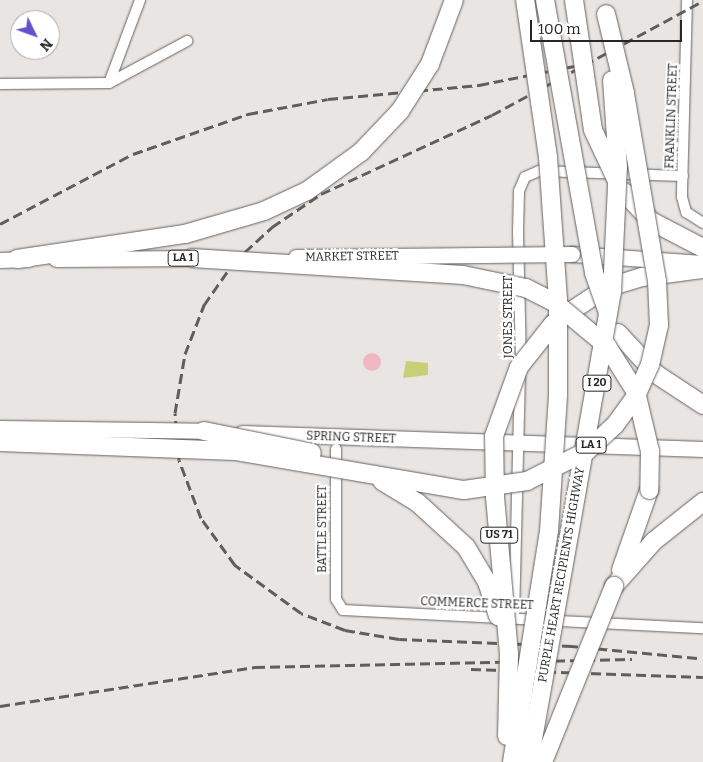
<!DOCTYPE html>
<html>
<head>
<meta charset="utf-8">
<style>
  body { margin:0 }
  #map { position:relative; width:703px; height:762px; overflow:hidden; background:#e9e5e3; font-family:Bitter,serif }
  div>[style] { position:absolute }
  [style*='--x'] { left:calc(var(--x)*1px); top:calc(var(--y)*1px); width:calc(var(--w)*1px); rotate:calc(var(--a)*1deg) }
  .green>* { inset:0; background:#f0b7c3 }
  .round { border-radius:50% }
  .water>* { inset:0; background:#c9cf76 }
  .roads { filter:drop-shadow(0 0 1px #65625f) drop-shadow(0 0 1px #65625f) }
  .minor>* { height:10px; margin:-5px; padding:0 5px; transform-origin:5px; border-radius:5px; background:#fff }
  .primary>* { height:15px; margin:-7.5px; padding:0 7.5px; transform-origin:7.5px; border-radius:7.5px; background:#fff }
  .motorway>* { height:18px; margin:-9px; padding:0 9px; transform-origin:9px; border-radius:9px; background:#fff }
  .rail>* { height:3px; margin-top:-1.5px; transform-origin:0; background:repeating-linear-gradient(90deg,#605e5d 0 10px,transparent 0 15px) }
  .bridges { filter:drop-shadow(0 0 1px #65625f) drop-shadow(0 0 1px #65625f) }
  .primary-bridge>* { height:15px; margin:-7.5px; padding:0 7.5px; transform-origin:7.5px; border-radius:7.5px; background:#fff }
  .motorway-bridge>* { height:18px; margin:-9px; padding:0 9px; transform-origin:9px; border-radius:9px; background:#fff }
  span { translate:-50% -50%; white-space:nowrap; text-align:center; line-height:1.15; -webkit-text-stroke:4px #fff; paint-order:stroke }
  .shield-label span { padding:1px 4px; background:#fff; border:1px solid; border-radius:4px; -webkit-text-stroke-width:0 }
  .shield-label { font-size:11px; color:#272625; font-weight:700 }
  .street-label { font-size:12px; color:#272625 }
  .north { position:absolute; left:10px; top:10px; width:50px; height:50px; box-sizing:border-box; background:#fff; border:1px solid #a9a8a8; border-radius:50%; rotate:132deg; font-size:14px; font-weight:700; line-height:20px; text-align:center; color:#272625 }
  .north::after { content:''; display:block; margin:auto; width:18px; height:22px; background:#6253cc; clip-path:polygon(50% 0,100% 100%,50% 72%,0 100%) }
  .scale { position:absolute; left:530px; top:20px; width:152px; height:22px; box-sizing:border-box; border:2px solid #272625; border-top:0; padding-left:6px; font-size:15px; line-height:18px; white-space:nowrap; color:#272625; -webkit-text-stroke:4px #fff; paint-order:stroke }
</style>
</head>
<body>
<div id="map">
  <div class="green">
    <i class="round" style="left:363px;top:353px;width:18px;height:18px"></i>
  </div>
  <div class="water">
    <i style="clip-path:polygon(406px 361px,428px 363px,428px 375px,403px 378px)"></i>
  </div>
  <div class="roads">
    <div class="minor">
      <i style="--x:687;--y:0;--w:197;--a:91.5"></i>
      <i style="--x:682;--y:197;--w:16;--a:75"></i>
      <i style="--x:686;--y:212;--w:20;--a:33"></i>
      <i style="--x:109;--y:83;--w:89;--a:-69.5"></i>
      <i style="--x:0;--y:84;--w:109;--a:-0.5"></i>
      <i style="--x:109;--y:83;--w:89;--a:-28.3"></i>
      <i style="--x:521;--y:363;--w:131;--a:-91.3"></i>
      <i style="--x:518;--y:232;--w:41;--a:-88.6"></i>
      <i style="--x:519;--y:191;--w:15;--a:-67"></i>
      <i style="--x:525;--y:177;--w:15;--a:-23"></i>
      <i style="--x:539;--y:171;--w:144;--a:2"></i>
      <i style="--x:336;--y:449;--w:150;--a:90"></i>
      <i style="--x:336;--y:599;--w:13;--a:58"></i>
      <i style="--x:343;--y:610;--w:360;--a:2.9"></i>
      <i style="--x:514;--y:618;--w:240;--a:-88.6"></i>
    </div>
    <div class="primary">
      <i style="--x:572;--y:254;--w:131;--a:3.9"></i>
      <i style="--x:242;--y:433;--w:461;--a:2"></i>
    </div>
    <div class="motorway">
      <i style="--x:624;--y:192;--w:40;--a:47"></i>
      <i style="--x:651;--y:221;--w:59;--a:27.4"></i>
      <i style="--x:556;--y:321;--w:60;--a:-33.4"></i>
      <i style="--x:606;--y:288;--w:38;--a:-17"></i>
      <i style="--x:642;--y:277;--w:62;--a:-7.5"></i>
      <i style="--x:618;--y:333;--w:56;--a:47.2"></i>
      <i style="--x:656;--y:374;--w:56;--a:33.4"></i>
      <i style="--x:621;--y:570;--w:85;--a:-70.7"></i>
      <i style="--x:614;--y:586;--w:60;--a:-48.4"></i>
      <i style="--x:654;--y:541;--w:63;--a:-38.5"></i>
    </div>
  </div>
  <div class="rail">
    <i style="--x:0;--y:224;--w:150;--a:-27.8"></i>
    <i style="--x:133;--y:154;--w:122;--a:-19.2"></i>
    <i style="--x:248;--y:114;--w:81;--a:-10.6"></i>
    <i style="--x:328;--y:99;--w:152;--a:-5.3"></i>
    <i style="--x:479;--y:85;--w:97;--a:-11.3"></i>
    <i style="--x:697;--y:658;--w:126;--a:-174.5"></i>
    <i style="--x:572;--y:646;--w:173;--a:-177.7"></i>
    <i style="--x:399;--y:639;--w:55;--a:-170.5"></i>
    <i style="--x:345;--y:630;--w:47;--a:-158.9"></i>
    <i style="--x:301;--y:613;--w:82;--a:-144"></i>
    <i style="--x:235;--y:565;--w:58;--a:-125.9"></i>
    <i style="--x:201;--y:518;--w:62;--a:-110.8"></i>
    <i style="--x:179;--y:460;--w:47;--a:-94.9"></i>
    <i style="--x:175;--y:413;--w:60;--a:-80.4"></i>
    <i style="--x:185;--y:354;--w:53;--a:-68.8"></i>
    <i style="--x:204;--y:305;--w:52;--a:-55.1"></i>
    <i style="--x:234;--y:262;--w:52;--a:-42.6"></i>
    <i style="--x:272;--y:227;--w:59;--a:-34"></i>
    <i style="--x:321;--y:194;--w:188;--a:-24.8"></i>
    <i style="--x:492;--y:115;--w:240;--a:-28.4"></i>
    <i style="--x:471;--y:669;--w:232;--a:2"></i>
    <i style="--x:0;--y:706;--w:258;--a:-8.7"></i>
    <i style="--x:255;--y:667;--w:377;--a:-1.2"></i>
  </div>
  <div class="bridges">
    <div class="primary-bridge">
      <i style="--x:296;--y:257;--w:276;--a:-0.6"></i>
      <i style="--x:56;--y:259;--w:147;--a:-0.4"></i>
      <i style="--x:0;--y:260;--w:28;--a:-2"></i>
      <i style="--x:0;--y:428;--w:204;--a:0.8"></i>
    </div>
    <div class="motorway-bridge">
      <i style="--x:545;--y:0;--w:277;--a:79.8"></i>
      <i style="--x:594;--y:273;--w:42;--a:70.7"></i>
      <i style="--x:574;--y:0;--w:131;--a:81.7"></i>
      <i style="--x:593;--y:130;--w:56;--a:64.8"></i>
      <i style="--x:192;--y:258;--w:272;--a:3.6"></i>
      <i style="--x:463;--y:275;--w:64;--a:11.7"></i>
      <i style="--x:526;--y:288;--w:31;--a:27"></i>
      <i style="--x:554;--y:302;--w:69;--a:39.7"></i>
      <i style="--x:607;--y:346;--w:54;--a:57.8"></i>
      <i style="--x:636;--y:392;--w:61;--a:76.7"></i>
      <i style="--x:650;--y:451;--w:39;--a:91"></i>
      <i style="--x:17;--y:259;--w:170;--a:-8.5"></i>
      <i style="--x:185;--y:234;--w:82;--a:-16.2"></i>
      <i style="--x:264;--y:211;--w:47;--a:-24.9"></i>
      <i style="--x:307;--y:191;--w:67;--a:-35.8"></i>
      <i style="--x:361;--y:152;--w:57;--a:-46.4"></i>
      <i style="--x:400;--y:111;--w:56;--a:-57.4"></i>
      <i style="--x:430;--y:64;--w:68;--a:-69.4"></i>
      <i style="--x:204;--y:431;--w:110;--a:11.5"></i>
      <i style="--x:0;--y:442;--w:235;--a:2.2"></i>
      <i style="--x:235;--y:451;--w:232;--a:9.7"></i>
      <i style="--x:464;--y:490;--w:64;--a:-8.1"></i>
      <i style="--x:527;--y:481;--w:67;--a:-26.6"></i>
      <i style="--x:587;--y:451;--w:38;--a:-43"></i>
      <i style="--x:615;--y:425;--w:36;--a:-54"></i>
      <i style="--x:636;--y:396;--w:34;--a:-66"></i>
      <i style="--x:650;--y:365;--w:41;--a:-77.3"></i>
      <i style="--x:659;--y:325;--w:44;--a:-92.6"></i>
      <i style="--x:657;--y:281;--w:191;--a:-99.7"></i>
      <i style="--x:625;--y:93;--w:81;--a:-103.5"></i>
      <i style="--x:382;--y:481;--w:42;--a:31.4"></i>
      <i style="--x:418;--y:503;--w:65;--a:42.5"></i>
      <i style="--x:466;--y:547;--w:41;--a:59"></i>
      <i style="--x:487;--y:582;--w:36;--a:72"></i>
      <i style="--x:507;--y:736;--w:82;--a:-88.6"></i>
      <i style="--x:509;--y:654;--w:158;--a:-95.1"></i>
      <i style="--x:495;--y:497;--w:61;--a:-90.9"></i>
      <i style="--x:494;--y:436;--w:73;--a:-70.1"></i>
      <i style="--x:519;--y:367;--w:55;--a:-51.7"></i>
      <i style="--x:512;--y:762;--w:234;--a:-80.9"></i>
      <i style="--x:549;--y:531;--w:136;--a:-86.2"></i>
      <i style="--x:558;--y:395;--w:95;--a:-90"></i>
      <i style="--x:558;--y:300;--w:143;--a:-94"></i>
      <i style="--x:548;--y:157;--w:159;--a:-98.3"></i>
      <i style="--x:529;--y:762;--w:477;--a:-80"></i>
      <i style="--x:612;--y:292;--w:125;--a:-87.3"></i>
      <i style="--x:618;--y:167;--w:87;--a:-93.9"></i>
      <i style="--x:543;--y:762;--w:190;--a:-68"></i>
    </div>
  </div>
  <div class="shield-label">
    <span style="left:183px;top:258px">LA 1</span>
    <span style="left:597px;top:383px">I 20</span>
    <span style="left:591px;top:445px">LA 1</span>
    <span style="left:499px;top:535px">US 71</span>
  </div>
  <div class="street-label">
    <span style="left:672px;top:116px;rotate:-88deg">FRANKLIN STREET</span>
    <span style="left:352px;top:257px;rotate:-1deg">MARKET STREET</span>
    <span style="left:509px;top:317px;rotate:-90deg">JONES STREET</span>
    <span style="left:351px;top:438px;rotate:2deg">SPRING STREET</span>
    <span style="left:323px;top:529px;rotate:-90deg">BATTLE STREET</span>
    <span style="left:562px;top:575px;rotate:-80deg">PURPLE HEART RECIPIENTS HIGHWAY</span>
    <span style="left:477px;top:604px;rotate:2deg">COMMERCE STREET</span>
  </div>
  <div class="north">N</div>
  <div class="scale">100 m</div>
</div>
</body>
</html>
